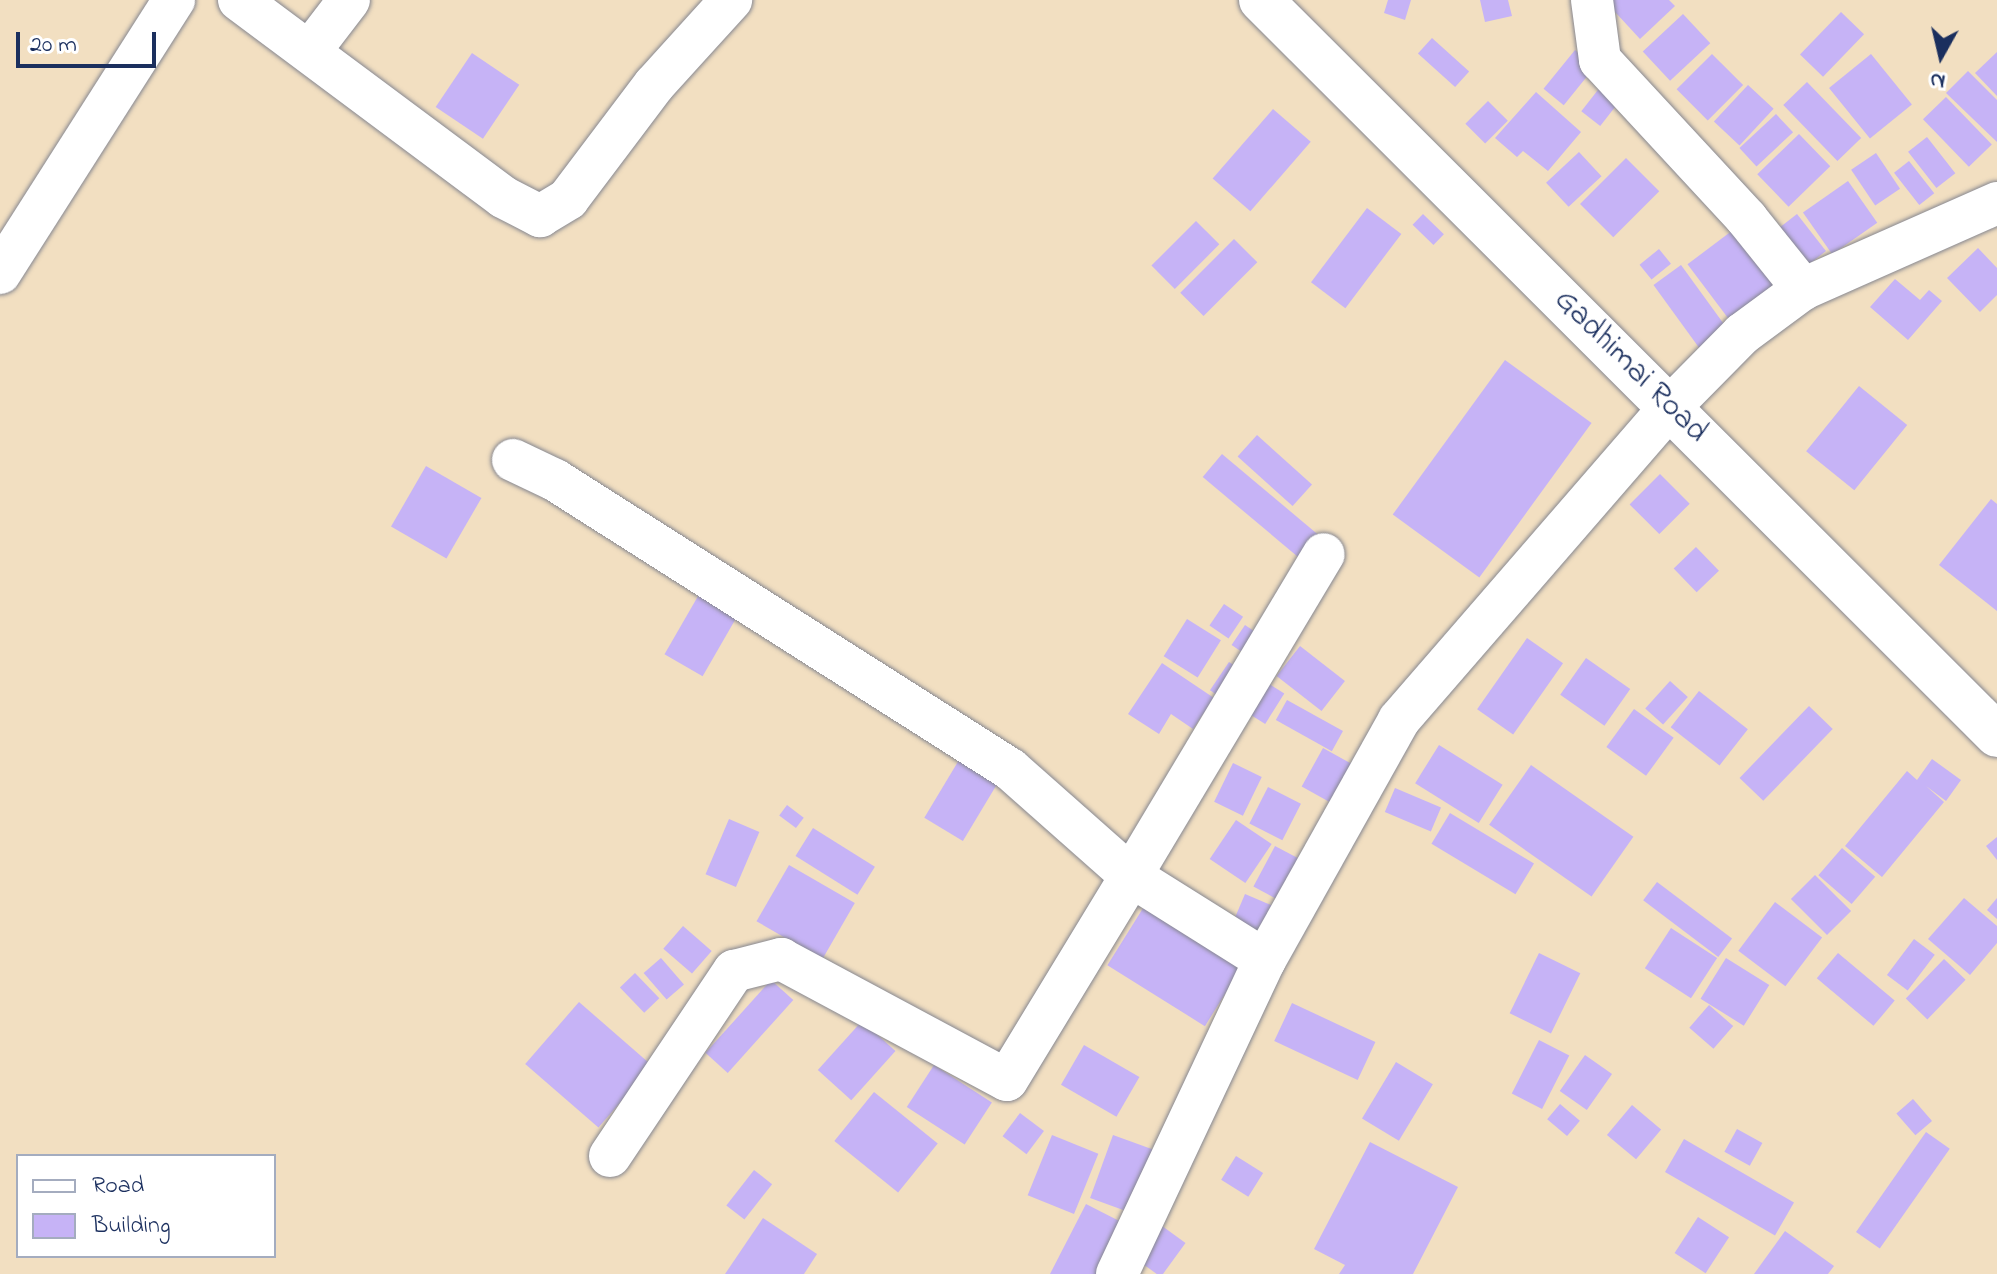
<!DOCTYPE html>
<html>
<head>
<meta charset="utf-8">
<style>
  body { margin:0 }
  #map { position:relative; width:1997px; height:1274px; overflow:hidden; background:#f2dfc1; font-family:"Indie Flower",sans-serif }
  div>[style] { position:absolute }
  [style*='--x'] { left:calc(var(--x)*1px); top:calc(var(--y)*1px); width:calc(var(--w)*1px); rotate:calc(var(--a)*1deg) }
  .building>* { inset:0; background:#c6b3f6; transform-origin:0 0 }
  .roads { filter:drop-shadow(0 0 2px #868790) drop-shadow(0 0 2px #868790) }
  .street>* { height:42px; margin:-21px; padding:0 21px; transform-origin:21px; border-radius:21px; background:#fff }
  .secondary>* { height:44px; margin:-22px; padding:0 22px; transform-origin:22px; border-radius:22px; background:#fff }
  span { translate:-50% -50%; white-space:nowrap; text-align:center; line-height:1.15; -webkit-text-stroke:6px #fff; paint-order:stroke }
  .street-label { font-size:32px; color:#1b2f5e }
  .legend { position:absolute; left:16px; top:1154px; width:260px; height:104px; box-sizing:border-box; background:#fff; border:2px solid #a4acbf; margin:0; padding:10px 14px; list-style:none; font-size:24px; color:#1b2f5e }
  .legend li { display:flex; align-items:center; gap:16px; height:40px }
  .legend b { width:40px; border:2px solid #a4acbf }
  .north { position:absolute; left:1901px; top:16px; width:80px; height:80px; -webkit-text-stroke:6px #fff; paint-order:stroke; rotate:188deg; font-size:22px; font-weight:700; line-height:32px; text-align:center; color:#1b2f5e }
  .north::after { content:''; display:block; margin:auto; width:28px; height:36px; background:#1b2f5e; clip-path:polygon(50% 0,100% 100%,50% 72%,0 100%) }
  .scale { position:absolute; left:16px; top:32px; width:140px; height:36px; box-sizing:border-box; border:4px solid #1b2f5e; border-top:0; padding-left:10px; font-size:24px; line-height:28px; white-space:nowrap; color:#1b2f5e; -webkit-text-stroke:6px #fff; paint-order:stroke }
</style>
</head>
<body>
<div id="map">
  <div class="building">
    <i style="clip-path:polygon(1388px 0,1411px 0,1405px 20px,1384px 13px)"></i>
    <i style="clip-path:polygon(1480px 0,1508px 0,1512px 16px,1485px 22px)"></i>
    <i style="clip-path:polygon(1604px 0,1669px 0,1675px 6px,1640px 39px)"></i>
    <i style="left:1841px;top:12px;width:32px;height:59px;rotate:44deg"></i>
    <i style="left:1683px;top:14px;width:40px;height:55px;rotate:47deg"></i>
    <i style="left:1432px;top:38px;width:50px;height:21px;rotate:42deg"></i>
    <i style="left:1575px;top:50px;width:26px;height:50px;rotate:39deg"></i>
    <i style="clip-path:polygon(1997px 52px,1997px 96px,1975px 73px)"></i>
    <i style="left:472px;top:53px;width:57px;height:65px;rotate:34deg"></i>
    <i style="left:1712px;top:54px;width:44px;height:50px;rotate:45deg"></i>
    <i style="left:1871px;top:54px;width:65px;height:54px;rotate:51deg"></i>
    <i style="clip-path:polygon(1968px 71px,1997px 100px,1997px 142px,1946px 93px)"></i>
    <i style="left:1807px;top:82px;width:78px;height:33px;rotate:46deg"></i>
    <i style="left:1748px;top:85px;width:35px;height:50px;rotate:43deg"></i>
    <i style="left:1601px;top:86px;width:24px;height:32px;rotate:38deg"></i>
    <i style="clip-path:polygon(1536px 92px,1581px 132px,1548px 171px,1523px 151px,1517px 157px,1495px 138px)"></i>
    <i style="left:1946px;top:97px;width:66px;height:32px;rotate:46deg"></i>
    <i style="left:1488px;top:101px;width:28px;height:32px;rotate:45deg"></i>
    <i style="left:1273px;top:109px;width:50px;height:92px;rotate:41deg"></i>
    <i style="left:1776px;top:114px;width:25px;height:50px;rotate:47deg"></i>
    <i style="left:1799px;top:134px;width:45px;height:58px;rotate:46deg"></i>
    <i style="left:1927px;top:137px;width:46px;height:24px;rotate:52deg"></i>
    <i style="left:1579px;top:152px;width:33px;height:45px;rotate:47deg"></i>
    <i style="left:1876px;top:153px;width:43px;height:30px;rotate:56deg"></i>
    <i style="left:1626px;top:158px;width:47px;height:65px;rotate:45deg"></i>
    <i style="left:1909px;top:161px;width:41px;height:19px;rotate:52deg"></i>
    <i style="left:1848px;top:181px;width:51px;height:55px;rotate:55deg"></i>
    <i style="left:1367px;top:208px;width:43px;height:93px;rotate:37deg"></i>
    <i style="left:1423px;top:214px;width:29px;height:15px;rotate:44deg"></i>
    <i style="left:1797px;top:214px;width:47px;height:35px;rotate:52deg"></i>
    <i style="left:1196px;top:221px;width:33px;height:63px;rotate:45deg"></i>
    <i style="left:1737px;top:227px;width:81px;height:62px;rotate:53deg"></i>
    <i style="left:1234px;top:239px;width:33px;height:76px;rotate:45deg"></i>
    <i style="clip-path:polygon(1978px 248px,1997px 268px,1997px 295px,1980px 312px,1947px 278px)"></i>
    <i style="left:1659px;top:249px;width:19px;height:25px;rotate:51deg"></i>
    <i style="left:1681px;top:265px;width:84px;height:34px;rotate:54deg"></i>
    <i style="clip-path:polygon(1895px 279px,1920px 300px,1929px 290px,1942px 301px,1908px 340px,1870px 307px)"></i>
    <i style="left:1505px;top:360px;width:107px;height:191px;rotate:36deg"></i>
    <i style="left:1859px;top:386px;width:62px;height:84px;rotate:39deg"></i>
    <i style="left:1257px;top:435px;width:74px;height:29px;rotate:42deg"></i>
    <i style="left:1222px;top:454px;width:126px;height:30px;rotate:40deg"></i>
    <i style="left:426px;top:466px;width:64px;height:70px;rotate:30deg"></i>
    <i style="left:1660px;top:474px;width:42px;height:43px;rotate:45deg"></i>
    <i style="clip-path:polygon(1991px 499px,1997px 504px,1997px 611px,1939px 565px)"></i>
    <i style="left:1696px;top:547px;width:33px;height:31px;rotate:46deg"></i>
    <i style="left:705px;top:584px;width:44px;height:81px;rotate:30deg"></i>
    <i style="left:1224px;top:604px;width:23px;height:26px;rotate:34deg"></i>
    <i style="left:1187px;top:619px;width:40px;height:44px;rotate:32deg"></i>
    <i style="left:1245px;top:625px;width:25px;height:24px;rotate:34deg"></i>
    <i style="left:1527px;top:638px;width:44px;height:87px;rotate:35deg"></i>
    <i style="left:1300px;top:646px;width:57px;height:38px;rotate:38deg"></i>
    <i style="left:1586px;top:658px;width:54px;height:45px;rotate:35deg"></i>
    <i style="left:1229px;top:662px;width:18px;height:34px;rotate:34deg"></i>
    <i style="clip-path:polygon(1162px 663px,1214px 698px,1193px 729px,1171px 714px,1159px 734px,1128px 714px)"></i>
    <i style="left:1258px;top:677px;width:31px;height:36px;rotate:32deg"></i>
    <i style="left:1670px;top:681px;width:24px;height:37px;rotate:42deg"></i>
    <i style="left:1699px;top:691px;width:62px;height:46px;rotate:38deg"></i>
    <i style="left:1287px;top:700px;width:64px;height:23px;rotate:29deg"></i>
    <i style="left:1809px;top:706px;width:33px;height:100px;rotate:44deg"></i>
    <i style="left:1634px;top:709px;width:49px;height:47px;rotate:36deg"></i>
    <i style="left:1439px;top:745px;width:75px;height:45px;rotate:32deg"></i>
    <i style="left:1323px;top:748px;width:38px;height:44px;rotate:29deg"></i>
    <i style="left:965px;top:750px;width:45px;height:79px;rotate:31deg"></i>
    <i style="clip-path:polygon(1932px 759px,1961px 780px,1946px 801px,1926px 786px,1944px 802px,1882px 877px,1845px 846px,1907px 771px,1917px 780px)"></i>
    <i style="left:1233px;top:763px;width:32px;height:43px;rotate:26deg"></i>
    <i style="left:1531px;top:765px;width:125px;height:73px;rotate:35deg"></i>
    <i style="left:1268px;top:787px;width:37px;height:41px;rotate:27deg"></i>
    <i style="left:1395px;top:788px;width:50px;height:26px;rotate:23deg"></i>
    <i style="left:787px;top:805px;width:21px;height:13px;rotate:37deg"></i>
    <i style="left:1450px;top:813px;width:98px;height:36px;rotate:31deg"></i>
    <i style="left:729px;top:819px;width:33px;height:60px;rotate:23deg"></i>
    <i style="left:1236px;top:820px;width:43px;height:47px;rotate:34deg"></i>
    <i style="left:813px;top:828px;width:73px;height:33px;rotate:32deg"></i>
    <i style="clip-path:polygon(1997px 837px,1997px 860px,1986px 846px)"></i>
    <i style="left:1275px;top:846px;width:30px;height:46px;rotate:28deg"></i>
    <i style="left:1842px;top:848px;width:44px;height:36px;rotate:41deg"></i>
    <i style="left:789px;top:865px;width:76px;height:65px;rotate:30deg"></i>
    <i style="left:1815px;top:875px;width:51px;height:34px;rotate:45deg"></i>
    <i style="left:1657px;top:882px;width:94px;height:23px;rotate:37deg"></i>
    <i style="left:1245px;top:894px;width:34px;height:40px;rotate:23deg"></i>
    <i style="clip-path:polygon(1964px 898px,1997px 926px,1997px 943px,1970px 975px,1928px 939px)"></i>
    <i style="clip-path:polygon(1997px 898px,1997px 919px,1987px 910px)"></i>
    <i style="left:1775px;top:902px;width:59px;height:61px;rotate:37deg"></i>
    <i style="left:1145px;top:905px;width:115px;height:71px;rotate:32deg"></i>
    <i style="left:683px;top:926px;width:38px;height:30px;rotate:41deg"></i>
    <i style="left:1671px;top:928px;width:55px;height:48px;rotate:33deg"></i>
    <i style="left:1914px;top:939px;width:26px;height:45px;rotate:37deg"></i>
    <i style="left:1539px;top:953px;width:46px;height:67px;rotate:26deg"></i>
    <i style="left:1838px;top:953px;width:74px;height:33px;rotate:40deg"></i>
    <i style="left:661px;top:958px;width:35px;height:23px;rotate:49deg"></i>
    <i style="left:1726px;top:958px;width:51px;height:48px;rotate:32deg"></i>
    <i style="left:1944px;top:959px;width:30px;height:55px;rotate:44deg"></i>
    <i style="left:635px;top:973px;width:35px;height:21px;rotate:46deg"></i>
    <i style="left:771px;top:980px;width:30px;height:98px;rotate:42deg"></i>
    <i style="left:579px;top:1002px;width:97px;height:82px;rotate:41deg"></i>
    <i style="left:1292px;top:1003px;width:92px;height:42px;rotate:25deg"></i>
    <i style="left:1709px;top:1005px;width:32px;height:30px;rotate:41deg"></i>
    <i style="left:862px;top:1021px;width:45px;height:66px;rotate:42deg"></i>
    <i style="left:1539px;top:1040px;width:34px;height:60px;rotate:27deg"></i>
    <i style="left:1084px;top:1045px;width:64px;height:46px;rotate:30deg"></i>
    <i style="left:1585px;top:1055px;width:33px;height:44px;rotate:35deg"></i>
    <i style="left:1396px;top:1062px;width:43px;height:66px;rotate:31deg"></i>
    <i style="left:934px;top:1065px;width:69px;height:50px;rotate:33deg"></i>
    <i style="left:874px;top:1092px;width:82px;height:63px;rotate:39deg"></i>
    <i style="left:1913px;top:1099px;width:29px;height:22px;rotate:49deg"></i>
    <i style="left:1560px;top:1104px;width:26px;height:20px;rotate:40deg"></i>
    <i style="left:1632px;top:1105px;width:38px;height:39px;rotate:40deg"></i>
    <i style="left:1020px;top:1113px;width:30px;height:29px;rotate:37deg"></i>
    <i style="left:1737px;top:1129px;width:29px;height:26px;rotate:29deg"></i>
    <i style="left:1926px;top:1132px;width:29px;height:122px;rotate:35deg"></i>
    <i style="left:1052px;top:1135px;width:50px;height:65px;rotate:22deg"></i>
    <i style="left:1113px;top:1135px;width:44px;height:67px;rotate:20deg"></i>
    <i style="left:1684px;top:1139px;width:127px;height:38px;rotate:30deg"></i>
    <i style="clip-path:polygon(1370px 1142px,1458px 1187px,1413px 1274px,1339px 1274px,1345px 1265px,1314px 1249px)"></i>
    <i style="left:1236px;top:1156px;width:32px;height:28px;rotate:32deg"></i>
    <i style="left:754px;top:1170px;width:23px;height:45px;rotate:38deg"></i>
    <i style="clip-path:polygon(1086px 1204px,1131px 1227px,1107px 1274px,1050px 1274px)"></i>
    <i style="left:1698px;top:1217px;width:37px;height:43px;rotate:33deg"></i>
    <i style="clip-path:polygon(763px 1218px,817px 1254px,804px 1274px,725px 1274px)"></i>
    <i style="left:1158px;top:1223px;width:34px;height:42px;rotate:36deg"></i>
    <i style="clip-path:polygon(1785px 1231px,1834px 1266px,1828px 1274px,1754px 1274px)"></i>
  </div>
  <div class="roads">
    <div class="street">
      <i style="--x:239;--y:0;--w:329;--a:36.7"></i>
      <i style="--x:503;--y:197;--w:42;--a:27.2"></i>
      <i style="--x:540;--y:216;--w:33;--a:-31"></i>
      <i style="--x:568;--y:199;--w:143;--a:-53"></i>
      <i style="--x:654;--y:85;--w:115;--a:-47.8"></i>
      <i style="--x:1592;--y:0;--w:61;--a:82.4"></i>
      <i style="--x:1600;--y:60;--w:217;--a:47.2"></i>
      <i style="--x:1747;--y:219;--w:90;--a:51.3"></i>
      <i style="--x:310;--y:51;--w:64;--a:-52.6"></i>
      <i style="--x:0;--y:273;--w:324;--a:-57.5"></i>
      <i style="--x:513;--y:460;--w:47;--a:25.5"></i>
      <i style="--x:555;--y:480;--w:539;--a:32.42"></i>
      <i style="--x:1010;--y:769;--w:162;--a:41.5"></i>
      <i style="--x:1131;--y:876;--w:375;--a:-59.1"></i>
      <i style="--x:610;--y:1156;--w:223;--a:-56.2"></i>
      <i style="--x:734;--y:971;--w:49;--a:-14.3"></i>
      <i style="--x:781;--y:959;--w:256;--a:28.2"></i>
      <i style="--x:1007;--y:1080;--w:239;--a:-58.7"></i>
      <i style="--x:1131;--y:876;--w:158;--a:32.1"></i>
      <i style="--x:1117;--y:1274;--w:347;--a:-64.8"></i>
      <i style="--x:1265;--y:960;--w:275;--a:-60.8"></i>
      <i style="--x:1399;--y:720;--w:414;--a:-49.1"></i>
      <i style="--x:1670;--y:407;--w:103;--a:-45.4"></i>
      <i style="--x:1742;--y:334;--w:76;--a:-36.4"></i>
      <i style="--x:1803;--y:289;--w:212;--a:-23.9"></i>
    </div>
    <div class="secondary">
      <i style="--x:1261;--y:0;--w:1040;--a:44.96"></i>
    </div>
  </div>
  <div class="street-label">
    <span style="left:1630px;top:367px;rotate:45deg">Gadhimai Road</span>
  </div>
  <ul class="legend">
  <li><b style="height:10px;background:#fff"></b>Road</li>
  <li><b style="height:22px;background:#c6b3f6"></b>Building</li>
  </ul>
  <div class="north">N</div>
  <div class="scale">20 m</div>
</div>
</body>
</html>
